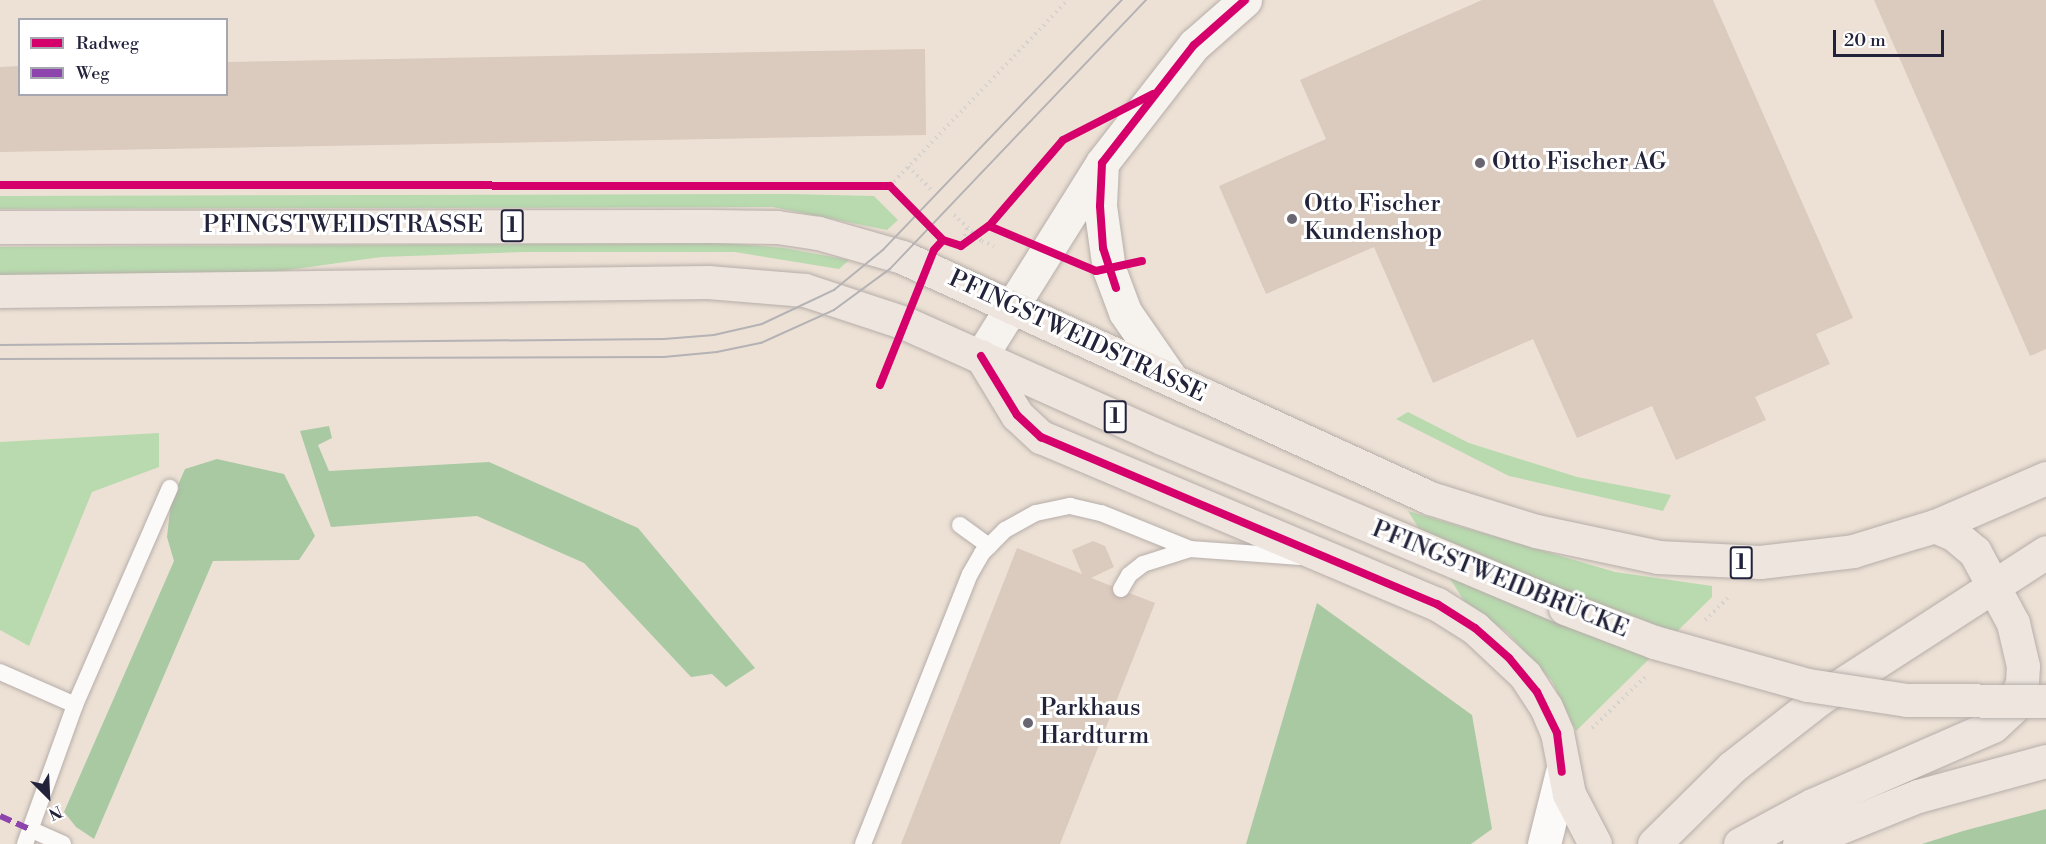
<!DOCTYPE html>
<html>
<head>
<meta charset="utf-8">
<style>
  body { margin:0 }
  #map { position:relative; width:2046px; height:844px; overflow:hidden; background:#ede1d5; font-family:"Libre Bodoni",serif }
  div>[style] { position:absolute }
  [style*='--x'] { left:calc(var(--x)*1px); top:calc(var(--y)*1px); width:calc(var(--w)*1px); rotate:calc(var(--a)*1deg) }
  .green>* { inset:0; background:#b8daae }
  .forest>* { inset:0; background:#a9c9a3 }
  .building>* { inset:0; background:#dbcabe }
  .path>* { height:4px; margin-top:-2px; transform-origin:0; background:repeating-linear-gradient(90deg,#d4d1cf 0 1.5px,transparent 0 6px) }
  .roads { filter:drop-shadow(0 0 2px #b6aeaa) drop-shadow(0 0 2px #b6aeaa) }
  .lane>* { height:16px; margin:-8px; padding:0 8px; transform-origin:8px; border-radius:8px; background:#fcfaf9 }
  .street>* { height:33px; margin:-16.5px; padding:0 16.5px; transform-origin:16.5px; border-radius:16.5px; background:#fcfaf9 }
  .secondary>* { height:33px; margin:-16.5px; padding:0 16.5px; transform-origin:16.5px; border-radius:16.5px; background:#f6f2ee }
  .primary>* { height:33px; margin:-16.5px; padding:0 16.5px; transform-origin:16.5px; border-radius:16.5px; background:#eee5de }
  .tram>* { height:1.5px; margin:-0.75px; padding:0 0.75px; transform-origin:0.75px; border-radius:0.75px; background:#b4b2b4 }
  .bridges { filter:drop-shadow(0 0 2px #b6aeaa) drop-shadow(0 0 2px #b6aeaa) }
  .primary-bridge>* { height:33px; margin:-16.5px; padding:0 16.5px; transform-origin:16.5px; border-radius:16.5px; background:#eee5de }
  .quiet>* { height:6px; margin-top:-3px; transform-origin:0; background:repeating-linear-gradient(90deg,#8e44ad 0 12px,transparent 0 18px) }
  .cycleway>* { height:8px; margin:-4px; padding:0 4px; transform-origin:4px; border-radius:4px; background:#d6006c }
  .dots>* { width:16px; height:16px; translate:-50% -50%; box-sizing:border-box; border:3px solid #fff; border-radius:50% }
  span { translate:-50% -50%; white-space:nowrap; text-align:center; line-height:1.15; -webkit-text-stroke:6px #fff; paint-order:stroke }
  .shield-label span { padding:2px 4px; background:#fff; border:2px solid; border-radius:4px; -webkit-text-stroke-width:0 }
  .shield-label { font-size:22px; color:#22223b; font-weight:700 }
  .poi-label { font-size:24px; color:#22223b }
  .left { translate:0 -50%; text-align:left }
  .street-label { font-size:24px; color:#22223b }
  .legend { position:absolute; left:18px; top:18px; width:210px; height:78px; box-sizing:border-box; background:#fff; border:2px solid #a7a7b1; margin:0; padding:8px 10px; list-style:none; font-size:18px; color:#22223b }
  .legend li { display:flex; align-items:center; gap:12px; height:30px }
  .legend b { width:30px; border:2px solid #a7a7b1 }
  .north { position:absolute; left:18px; top:766px; width:60px; height:60px; -webkit-text-stroke:4px #fff; paint-order:stroke; rotate:156deg; font-size:16px; font-weight:700; line-height:24px; text-align:center; color:#22223b }
  .north::after { content:''; display:block; margin:auto; width:21px; height:27px; background:#22223b; clip-path:polygon(50% 0,100% 100%,50% 72%,0 100%) }
  .scale { position:absolute; left:1833px; top:30px; width:111px; height:27px; box-sizing:border-box; border:3px solid #22223b; border-top:0; padding-left:8px; font-size:18px; line-height:21px; white-space:nowrap; color:#22223b; -webkit-text-stroke:4px #fff; paint-order:stroke }
</style>
</head>
<body>
<div id="map">
  <div class="green">
    <i style="clip-path:polygon(790px 194px,874px 196px,898px 220px,887px 230px,773px 207px,0 209px,0 196px)"></i>
    <i style="clip-path:polygon(727px 243px,784px 248px,849px 260px,839px 269px,735px 252px,524px 252px,381px 257px,253px 275px,0 275px,0 247px)"></i>
    <i style="clip-path:polygon(1408px 412px,1469px 443px,1577px 477px,1671px 495px,1663px 511px,1509px 476px,1396px 419px)"></i>
    <i style="clip-path:polygon(159px 433px,159px 467px,92px 492px,29px 646px,0 630px,0 442px)"></i>
    <i style="clip-path:polygon(1408px 511px,1615px 572px,1712px 586px,1712px 597px,1576px 731px,1552px 681px,1508px 633px,1464px 601px)"></i>
  </div>
  <div class="forest">
    <i style="clip-path:polygon(329px 426px,332px 438px,318px 445px,329px 471px,489px 462px,638px 528px,755px 668px,726px 687px,712px 674px,691px 677px,584px 563px,477px 516px,331px 527px,300px 431px)"></i>
    <i style="clip-path:polygon(217px 459px,284px 474px,315px 536px,299px 560px,213px 561px,94px 839px,76px 827px,64px 812px,174px 561px,167px 537px,171px 501px,185px 469px)"></i>
    <i style="clip-path:polygon(1317px 603px,1472px 715px,1492px 829px,1471px 844px,1246px 844px)"></i>
    <i style="clip-path:polygon(2046px 809px,2046px 844px,1922px 844px,1963px 831px)"></i>
  </div>
  <div class="building">
    <i style="clip-path:polygon(1482px 0,1713px 0,1853px 318px,1816px 334px,1830px 364px,1755px 397px,1766px 420px,1676px 460px,1652px 406px,1577px 438px,1533px 339px,1433px 383px,1374px 247px,1266px 294px,1219px 186px,1326px 139px,1300px 80px)"></i>
    <i style="clip-path:polygon(1874px 0,2046px 0,2046px 349px,2030px 356px)"></i>
    <i style="clip-path:polygon(925px 49px,926px 135px,0 152px,0 67px,20px 66px,20px 94px,226px 94px,226px 62px)"></i>
    <i style="clip-path:polygon(1093px 541px,1105px 546px,1114px 567px,1091px 578px,1155px 603px,1060px 844px,901px 844px,1017px 548px,1082px 574px,1072px 550px)"></i>
  </div>
  <div class="path">
    <i style="--x:908;--y:167;--w:32;--a:44"></i>
    <i style="--x:890;--y:186;--w:257;--a:-46.3"></i>
    <i style="--x:954;--y:215;--w:38;--a:43"></i>
    <i style="--x:982;--y:241;--w:13;--a:23"></i>
    <i style="--x:961;--y:247;--w:21;--a:-73"></i>
    <i style="--x:1705;--y:620;--w:35;--a:-44"></i>
    <i style="--x:1592;--y:728;--w:74;--a:-43.9"></i>
  </div>
  <div class="roads">
    <div class="lane">
      <i style="--x:960;--y:525;--w:36;--a:36"></i>
      <i style="--x:1121;--y:589;--w:16;--a:-60"></i>
      <i style="--x:1129;--y:575;--w:18;--a:-38"></i>
      <i style="--x:1143;--y:564;--w:49;--a:-17.7"></i>
      <i style="--x:1190;--y:549;--w:111;--a:4.1"></i>
      <i style="--x:0;--y:672;--w:82;--a:23.7"></i>
      <i style="--x:32;--y:830;--w:34;--a:24"></i>
      <i style="--x:25;--y:844;--w:148;--a:-70.2"></i>
      <i style="--x:75;--y:705;--w:237;--a:-66.4"></i>
      <i style="--x:863;--y:844;--w:290;--a:-68.4"></i>
      <i style="--x:970;--y:574;--w:24;--a:-60"></i>
      <i style="--x:982;--y:553;--w:33;--a:-45"></i>
      <i style="--x:1005;--y:530;--w:35;--a:-29"></i>
      <i style="--x:1036;--y:513;--w:35;--a:-12"></i>
      <i style="--x:1070;--y:506;--w:32;--a:13"></i>
      <i style="--x:1101;--y:513;--w:96;--a:22"></i>
    </div>
    <div class="street">
      <i style="--x:1544;--y:844;--w:74;--a:-76"></i>
    </div>
    <div class="secondary">
      <i style="--x:1102;--y:163;--w:43;--a:92.7"></i>
      <i style="--x:1100;--y:206;--w:64;--a:81.9"></i>
      <i style="--x:1109;--y:269;--w:46;--a:69.6"></i>
      <i style="--x:1125;--y:312;--w:83;--a:55.3"></i>
      <i style="--x:981;--y:356;--w:228;--a:-57.9"></i>
      <i style="--x:1102;--y:163;--w:150;--a:-52.1"></i>
      <i style="--x:1194;--y:45;--w:68;--a:-41.4"></i>
    </div>
    <div class="primary">
      <i style="--x:0;--y:227;--w:709;--a:-0.08"></i>
      <i style="--x:709;--y:226;--w:68;--a:0.8"></i>
      <i style="--x:777;--y:227;--w:41;--a:8.3"></i>
      <i style="--x:818;--y:233;--w:87;--a:15.9"></i>
      <i style="--x:902;--y:257;--w:580;--a:24.53"></i>
      <i style="--x:1430;--y:498;--w:111;--a:17.3"></i>
      <i style="--x:1536;--y:531;--w:125;--a:12"></i>
      <i style="--x:1658;--y:557;--w:102;--a:2.8"></i>
      <i style="--x:1760;--y:562;--w:94;--a:-6.7"></i>
      <i style="--x:1853;--y:551;--w:86;--a:-17"></i>
      <i style="--x:1935;--y:526;--w:121;--a:-23.4"></i>
      <i style="--x:0;--y:291;--w:708;--a:-0.73"></i>
      <i style="--x:708;--y:282;--w:97;--a:4.7"></i>
      <i style="--x:805;--y:290;--w:105;--a:18.3"></i>
      <i style="--x:905;--y:323;--w:282;--a:24.1"></i>
      <i style="--x:1162;--y:438;--w:437;--a:22.9"></i>
      <i style="--x:981;--y:356;--w:69;--a:58.6"></i>
      <i style="--x:1017;--y:415;--w:33;--a:43"></i>
      <i style="--x:1041;--y:437;--w:430;--a:22.9"></i>
      <i style="--x:1437;--y:604;--w:45;--a:32.3"></i>
      <i style="--x:1475;--y:628;--w:69;--a:43.2"></i>
      <i style="--x:1525;--y:675;--w:38;--a:57"></i>
      <i style="--x:1546;--y:707;--w:28;--a:67"></i>
      <i style="--x:1557;--y:733;--w:62;--a:78.9"></i>
      <i style="--x:1569;--y:794;--w:56;--a:62.5"></i>
      <i style="--x:1654;--y:844;--w:110;--a:-44.6"></i>
      <i style="--x:1732;--y:767;--w:110;--a:-38"></i>
      <i style="--x:1819;--y:699;--w:270;--a:-32.9"></i>
      <i style="--x:1740;--y:844;--w:82;--a:-28.4"></i>
      <i style="--x:1812;--y:805;--w:197;--a:-23.6"></i>
      <i style="--x:1993;--y:726;--w:25;--a:-43"></i>
      <i style="--x:2011;--y:709;--w:28;--a:-67"></i>
      <i style="--x:2022;--y:683;--w:17;--a:-87"></i>
      <i style="--x:2023;--y:666;--w:44;--a:-103.1"></i>
      <i style="--x:2013;--y:623;--w:81;--a:-118.2"></i>
      <i style="--x:1975;--y:552;--w:26;--a:-140"></i>
      <i style="--x:1955;--y:535;--w:22;--a:-156"></i>
      <i style="--x:1799;--y:844;--w:128;--a:-22"></i>
      <i style="--x:1918;--y:796;--w:133;--a:-15.3"></i>
    </div>
  </div>
  <div class="tram">
    <i style="--x:0;--y:345;--w:664;--a:-0.52"></i>
    <i style="--x:664;--y:339;--w:50;--a:-4.6"></i>
    <i style="--x:714;--y:335;--w:49;--a:-12.9"></i>
    <i style="--x:762;--y:324;--w:80;--a:-25.3"></i>
    <i style="--x:834;--y:290;--w:63;--a:-39.2"></i>
    <i style="--x:883;--y:250;--w:346;--a:-46.3"></i>
    <i style="--x:0;--y:359;--w:664;--a:-0.17"></i>
    <i style="--x:664;--y:357;--w:53;--a:-5.4"></i>
    <i style="--x:717;--y:352;--w:45;--a:-11.6"></i>
    <i style="--x:761;--y:343;--w:80;--a:-24.3"></i>
    <i style="--x:834;--y:310;--w:69;--a:-36.2"></i>
    <i style="--x:890;--y:269;--w:371;--a:-46.4"></i>
  </div>
  <div class="bridges">
    <div class="primary-bridge">
      <i style="--x:1565;--y:608;--w:95;--a:20.9"></i>
      <i style="--x:1654;--y:642;--w:160;--a:15.6"></i>
      <i style="--x:1808;--y:685;--w:100;--a:8.6"></i>
      <i style="--x:1907;--y:700;--w:139;--a:0.4"></i>
    </div>
  </div>
  <div class="quiet">
    <i style="--x:0;--y:816;--w:35;--a:24"></i>
  </div>
  <div class="cycleway">
    <i style="--x:0;--y:185;--w:890;--a:0.06"></i>
    <i style="--x:890;--y:186;--w:76;--a:45.5"></i>
    <i style="--x:943;--y:240;--w:19;--a:18"></i>
    <i style="--x:961;--y:246;--w:34;--a:-36"></i>
    <i style="--x:989;--y:226;--w:113;--a:-49.3"></i>
    <i style="--x:1063;--y:140;--w:101;--a:-27.1"></i>
    <i style="--x:989;--y:226;--w:116;--a:22.8"></i>
    <i style="--x:1096;--y:271;--w:47;--a:-12.3"></i>
    <i style="--x:1116;--y:288;--w:42;--a:-108"></i>
    <i style="--x:1103;--y:248;--w:42;--a:-94.1"></i>
    <i style="--x:1100;--y:206;--w:43;--a:-87.3"></i>
    <i style="--x:1102;--y:163;--w:150;--a:-52.1"></i>
    <i style="--x:1194;--y:45;--w:68;--a:-41.4"></i>
    <i style="--x:981;--y:356;--w:69;--a:58.6"></i>
    <i style="--x:1017;--y:415;--w:33;--a:43"></i>
    <i style="--x:1041;--y:437;--w:430;--a:22.9"></i>
    <i style="--x:1437;--y:604;--w:45;--a:32.3"></i>
    <i style="--x:1475;--y:628;--w:45;--a:41.4"></i>
    <i style="--x:1509;--y:658;--w:44;--a:50.5"></i>
    <i style="--x:1537;--y:692;--w:46;--a:64"></i>
    <i style="--x:1557;--y:733;--w:39;--a:83"></i>
    <i style="--x:880;--y:385;--w:145;--a:-68.2"></i>
    <i style="--x:934;--y:250;--w:13;--a:-48"></i>
  </div>
  <div class="dots">
    <i style="left:1480px;top:163px;background:#696571"></i>
    <i style="left:1292px;top:219px;background:#696571"></i>
    <i style="left:1028px;top:723px;background:#696571"></i>
  </div>
  <div class="shield-label">
    <span style="left:512px;top:226px">1</span>
    <span style="left:1115px;top:417px">1</span>
    <span style="left:1741px;top:563px">1</span>
  </div>
  <div class="poi-label">
    <span class="left" style="left:1492px;top:163px">Otto Fischer AG</span>
    <span class="left" style="left:1304px;top:219px">Otto Fischer<br>Kundenshop</span>
    <span class="left" style="left:1040px;top:723px">Parkhaus<br>Hardturm</span>
  </div>
  <div class="street-label">
    <span style="left:343px;top:226px">PFINGSTWEIDSTRASSE</span>
    <span style="left:1077px;top:337px;rotate:25deg">PFINGSTWEIDSTRASSE</span>
    <span style="left:1500px;top:580px;rotate:22deg">PFINGSTWEIDBRÜCKE</span>
  </div>
  <ul class="legend">
  <li><b style="height:8px;background:#d6006c"></b>Radweg</li>
  <li><b style="height:8px;background:#8e44ad"></b>Weg</li>
  </ul>
  <div class="north">N</div>
  <div class="scale">20 m</div>
</div>
</body>
</html>
